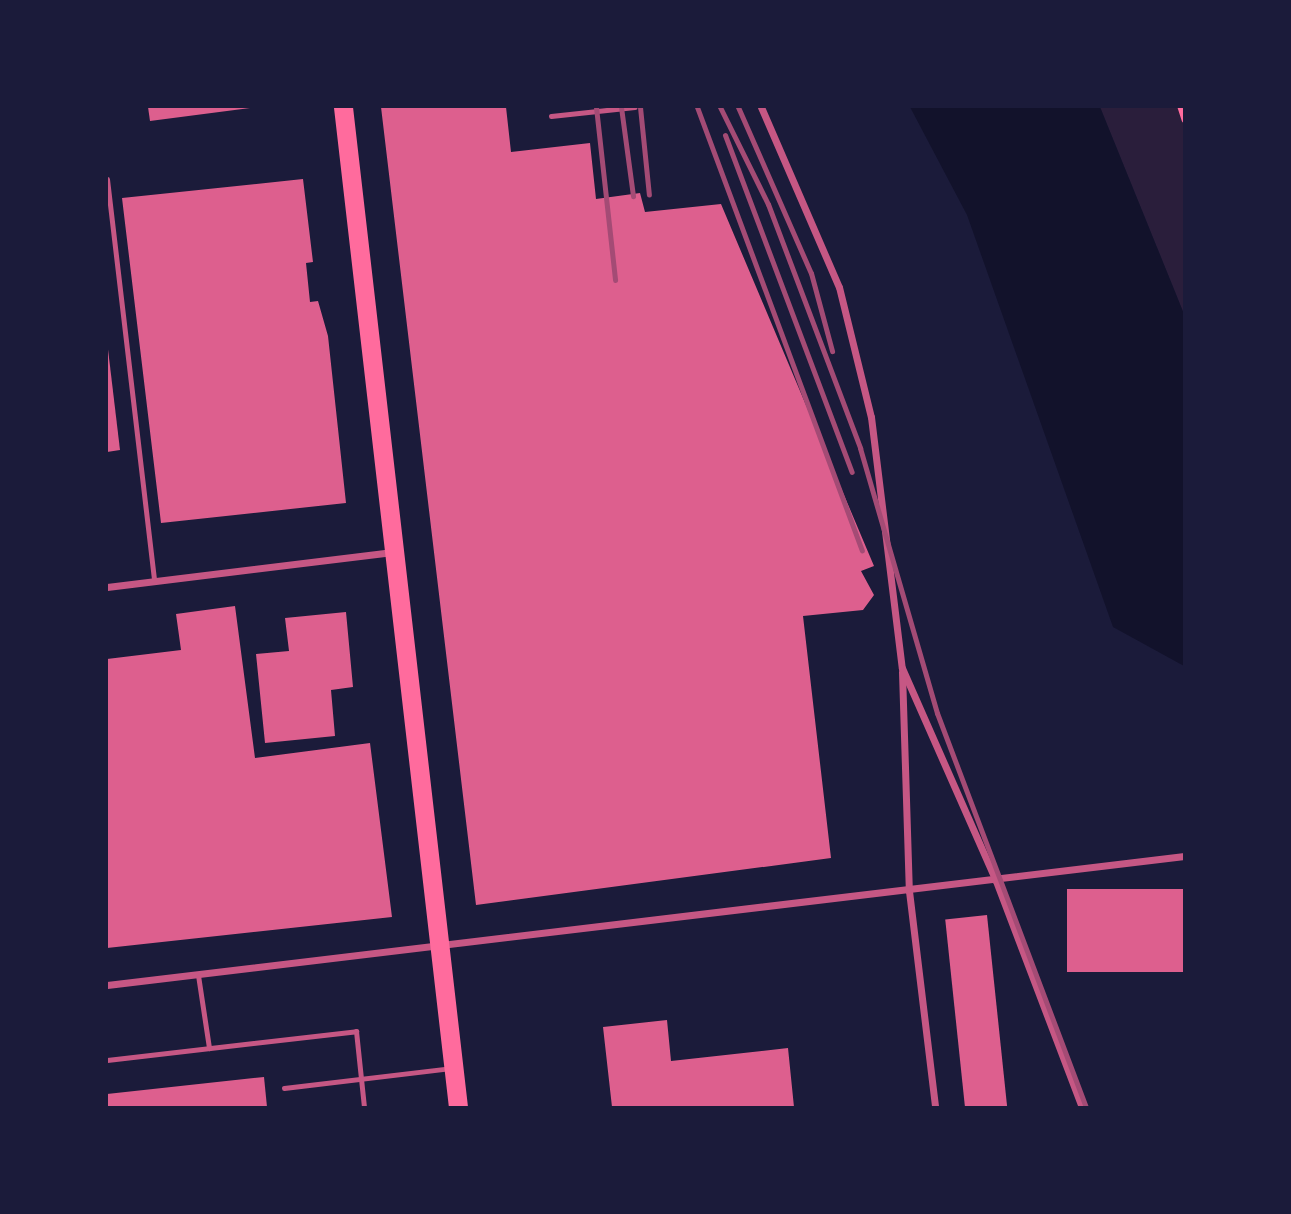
<!DOCTYPE html>
<html>
<head>
<meta charset="utf-8">
<style>
  body { margin:0 }
  #map { position:relative; width:1291px; height:1214px; overflow:hidden; background:#1b1b3a; font-family:Figtree,sans-serif }
  div>[style] { position:absolute }
  [style*='--x'] { left:calc(var(--x)*1px); top:calc(var(--y)*1px); width:calc(var(--w)*1px); rotate:calc(var(--a)*1deg) }
  .green>* { inset:0; background:#2a1e3b }
  .water>* { inset:0; background:#12122b }
  .building>* { inset:0; background:#dd5f8e; transform-origin:0 0 }
  .path>* { height:4.5px; margin:-2.25px; padding:0 2.25px; transform-origin:2.25px; border-radius:2.25px; background:#ff6b9d }
  .service>* { height:5px; margin:-2.5px; padding:0 2.5px; transform-origin:2.5px; border-radius:2.5px; background:#c65784 }
  .minor>* { height:7px; margin:-3.5px; padding:0 3.5px; transform-origin:3.5px; border-radius:3.5px; background:#c65784 }
  .trunk>* { height:19px; margin:-9.5px; padding:0 9.5px; transform-origin:9.5px; border-radius:9.5px; background:#ff6b9d }
  .rail>* { height:5px; margin:-2.5px; padding:0 2.5px; transform-origin:2.5px; border-radius:2.5px; background:#a44b75 }
  span { translate:-50% -50%; white-space:nowrap; text-align:center; line-height:1.15; -webkit-text-stroke:7px #1b1b3a; paint-order:stroke }
  .frame { position:absolute; inset:0; border:108px solid #1b1b3a; pointer-events:none }
</style>
</head>
<body>
<div id="map">
  <div class="green">
    <i style="clip-path:polygon(1100px 107px,1184px 107px,1184px 314px)"></i>
  </div>
  <div class="water">
    <i style="clip-path:polygon(910px 107px,1100px 107px,1184px 314px,1184px 666px,1113px 627px,967px 215px)"></i>
  </div>
  <div class="building">
    <i style="clip-path:polygon(148px 107px,250px 107px,250px 108px,150px 121px)"></i>
    <i style="clip-path:polygon(381px 107px,506px 107px,511px 152px,590px 143px,596px 199px,640px 193px,645px 212px,721px 204px,874px 566px,861px 571px,874px 595px,863px 610px,803px 616px,831px 858px,476px 905px)"></i>
    <i style="clip-path:polygon(303px 179px,313px 262px,306px 263px,310px 302px,318px 301px,328px 336px,346px 503px,161px 523px,122px 198px)"></i>
    <i style="clip-path:polygon(107px 341px,120px 450px,107px 452px)"></i>
    <i style="clip-path:polygon(235px 606px,255px 758px,370px 743px,392px 917px,107px 948px,107px 659px,181px 650px,176px 614px)"></i>
    <i style="clip-path:polygon(346px 612px,353px 687px,331px 690px,335px 736px,265px 743px,256px 654px,289px 651px,285px 618px)"></i>
    <i style="left:1184px;top:889px;width:83px;height:117px;rotate:90deg"></i>
    <i style="left:987px;top:915px;width:193px;height:42px;rotate:84deg"></i>
    <i style="clip-path:polygon(667px 1020px,671px 1061px,788px 1048px,794px 1107px,612px 1107px,603px 1027px)"></i>
    <i style="clip-path:polygon(264px 1077px,267px 1107px,107px 1107px,107px 1094px)"></i>
  </div>
  <div class="path">
    <i style="--x:1180;--y:107;--w:13;--a:72"></i>
  </div>
  <div class="service">
    <i style="--x:551;--y:116;--w:84;--a:-6.1"></i>
    <i style="--x:107;--y:179;--w:405;--a:83.3"></i>
    <i style="--x:198;--y:975;--w:74;--a:81.4"></i>
    <i style="--x:107;--y:1060;--w:251;--a:-6.6"></i>
    <i style="--x:356;--y:1031;--w:76;--a:84"></i>
    <i style="--x:284;--y:1088;--w:168;--a:-6.8"></i>
  </div>
  <div class="minor">
    <i style="--x:761;--y:107;--w:196;--a:66.6"></i>
    <i style="--x:839;--y:287;--w:134;--a:76.2"></i>
    <i style="--x:871;--y:417;--w:253;--a:83"></i>
    <i style="--x:902;--y:668;--w:233;--a:66.2"></i>
    <i style="--x:996;--y:881;--w:242;--a:69.2"></i>
    <i style="--x:107;--y:587;--w:288;--a:-7"></i>
    <i style="--x:902;--y:672;--w:219;--a:88.2"></i>
    <i style="--x:909;--y:891;--w:218;--a:83.1"></i>
    <i style="--x:107;--y:985;--w:1085;--a:-6.83"></i>
  </div>
  <div class="trunk">
    <i style="--x:343;--y:107;--w:1007;--a:83.44"></i>
  </div>
  <div class="rail">
    <i style="--x:596;--y:107;--w:174;--a:83.7"></i>
    <i style="--x:621;--y:107;--w:90;--a:82.3"></i>
    <i style="--x:640;--y:107;--w:88;--a:84.2"></i>
    <i style="--x:697;--y:107;--w:473;--a:69.6"></i>
    <i style="--x:720;--y:107;--w:108;--a:63.7"></i>
    <i style="--x:768;--y:204;--w:261;--a:69.3"></i>
    <i style="--x:860;--y:448;--w:276;--a:73.8"></i>
    <i style="--x:937;--y:713;--w:421;--a:69.3"></i>
    <i style="--x:738;--y:107;--w:181;--a:66.3"></i>
    <i style="--x:811;--y:273;--w:81;--a:74.9"></i>
    <i style="--x:725;--y:135;--w:360;--a:69.4"></i>
  </div>
  <div class="frame"></div>
</div>
</body>
</html>
